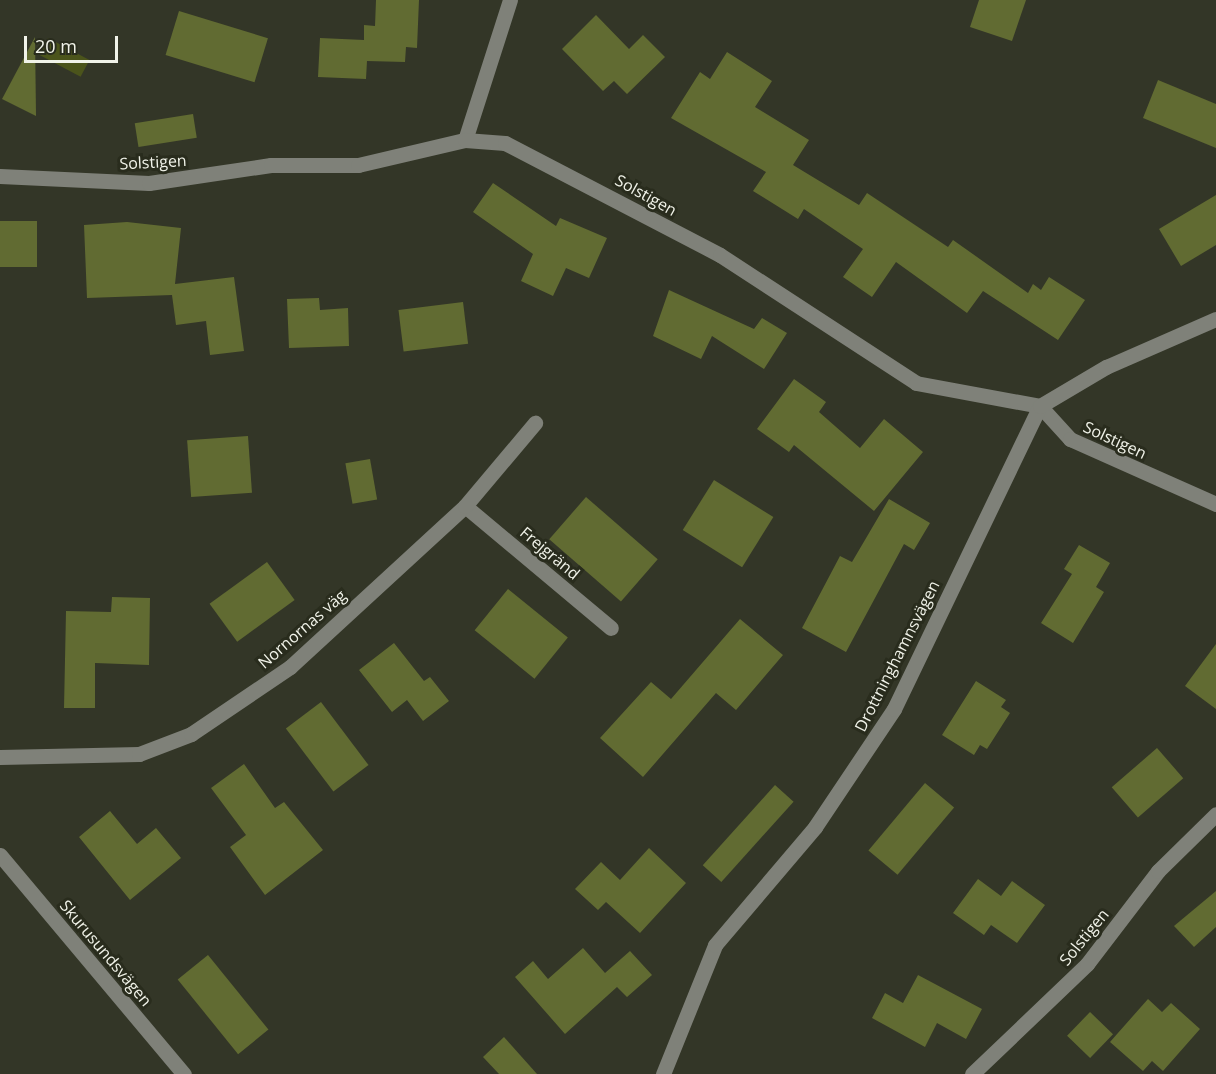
<!DOCTYPE html>
<html>
<head>
<meta charset="utf-8">
<style>
  body { margin:0 }
  #map { position:relative; width:1216px; height:1074px; overflow:hidden; background:#333627; font-family:"Open Sans",sans-serif }
  div>[style] { position:absolute }
  [style*='--x'] { left:calc(var(--x)*1px); top:calc(var(--y)*1px); width:calc(var(--w)*1px); rotate:calc(var(--a)*1deg) }
  .water>* { inset:0; background:#4b541b; transform-origin:0 0 }
  .building>* { inset:0; background:#616b32; transform-origin:0 0 }
  .minor>* { height:15px; margin:-7.5px; padding:0 7.5px; transform-origin:7.5px; border-radius:7.5px; background:#7f8179 }
  span { translate:-50% -50%; white-space:nowrap; text-align:center; line-height:1.15; -webkit-text-stroke:6px #292c1d; paint-order:stroke }
  .street-label { font-size:16px; color:#f1f3e9 }
  .scale { position:absolute; left:24px; top:36px; width:94px; height:27px; box-sizing:border-box; border:3px solid #f1f3e9; border-top:0; padding-left:8px; font-size:18px; line-height:21px; white-space:nowrap; color:#f1f3e9; -webkit-text-stroke:4px #292c1d; paint-order:stroke }
</style>
</head>
<body>
<div id="map">
  <div class="water">
    <i style="left:48px;top:38px;width:47px;height:19px;rotate:28deg"></i>
  </div>
  <div class="building">
    <i style="clip-path:polygon(376px 0,419px 0,417px 48px,406px 47px,405px 62px,367px 61px,366px 79px,318px 77px,320px 38px,364px 40px,364px 25px,375px 26px)"></i>
    <i style="clip-path:polygon(979px 0,1026px 0,1012px 41px,970px 27px)"></i>
    <i style="left:179px;top:11px;width:93px;height:46px;rotate:17deg"></i>
    <i style="clip-path:polygon(596px 15px,629px 49px,643px 35px,665px 57px,627px 94px,614px 81px,603px 91px,562px 49px)"></i>
    <i style="clip-path:polygon(35px 37px,36px 116px,2px 99px)"></i>
    <i style="clip-path:polygon(727px 52px,772px 81px,755px 107px,809px 140px,793px 165px,859px 205px,867px 193px,948px 247px,953px 240px,1028px 293px,1033px 284px,1041px 290px,1049px 277px,1085px 300px,1058px 340px,983px 291px,967px 313px,896px 262px,872px 297px,843px 277px,863px 249px,804px 209px,798px 219px,753px 191px,766px 172px,671px 118px,700px 72px,710px 79px)"></i>
    <i style="clip-path:polygon(1158px 80px,1216px 104px,1216px 148px,1143px 118px)"></i>
    <i style="left:193px;top:114px;width:24px;height:59px;rotate:81deg"></i>
    <i style="clip-path:polygon(493px 183px,556px 226px,560px 218px,607px 238px,589px 278px,566px 268px,553px 296px,521px 281px,533px 254px,473px 212px)"></i>
    <i style="clip-path:polygon(1216px 195px,1216px 245px,1181px 266px,1159px 229px)"></i>
    <i style="left:0;top:221px;width:37px;height:46px"></i>
    <i style="clip-path:polygon(127px 222px,181px 228px,175px 284px,234px 277px,244px 351px,210px 355px,206px 321px,176px 325px,172px 295px,87px 298px,84px 225px)"></i>
    <i style="clip-path:polygon(669px 290px,754px 329px,762px 318px,787px 333px,764px 369px,712px 336px,701px 359px,653px 336px)"></i>
    <i style="clip-path:polygon(319px 298px,320px 310px,348px 308px,349px 346px,289px 348px,287px 299px)"></i>
    <i style="left:463px;top:302px;width:42px;height:65px;rotate:83deg"></i>
    <i style="clip-path:polygon(794px 379px,826px 402px,819px 412px,860px 448px,884px 419px,923px 452px,874px 511px,794px 445px,789px 452px,757px 429px)"></i>
    <i style="left:248px;top:436px;width:57px;height:61px;rotate:86deg"></i>
    <i style="left:370px;top:459px;width:41px;height:25px;rotate:80deg"></i>
    <i style="left:714px;top:480px;width:70px;height:59px;rotate:32deg"></i>
    <i style="left:586px;top:497px;width:95px;height:56px;rotate:41deg"></i>
    <i style="clip-path:polygon(889px 499px,930px 523px,914px 550px,904px 544px,846px 652px,802px 628px,840px 556px,852px 562px)"></i>
    <i style="clip-path:polygon(1079px 545px,1110px 563px,1096px 587px,1104px 592px,1073px 643px,1041px 623px,1072px 574px,1064px 569px)"></i>
    <i style="left:267px;top:562px;width:47px;height:71px;rotate:54deg"></i>
    <i style="left:508px;top:589px;width:77px;height:53px;rotate:39deg"></i>
    <i style="clip-path:polygon(112px 597px,150px 598px,149px 665px,95px 663px,95px 708px,64px 708px,66px 611px,111px 612px)"></i>
    <i style="clip-path:polygon(740px 619px,783px 655px,736px 710px,716px 693px,643px 777px,600px 738px,651px 682px,671px 699px)"></i>
    <i style="clip-path:polygon(394px 643px,424px 681px,430px 677px,449px 701px,423px 721px,407px 700px,392px 712px,359px 670px)"></i>
    <i style="clip-path:polygon(1216px 644px,1216px 709px,1185px 686px)"></i>
    <i style="clip-path:polygon(976px 681px,1006px 700px,1001px 707px,1010px 713px,987px 749px,980px 745px,974px 755px,942px 735px)"></i>
    <i style="left:321px;top:702px;width:79px;height:44px;rotate:53deg"></i>
    <i style="left:1157px;top:748px;width:40px;height:60px;rotate:49deg"></i>
    <i style="clip-path:polygon(244px 764px,275px 808px,284px 802px,323px 850px,265px 895px,230px 847px,246px 835px,211px 788px)"></i>
    <i style="left:925px;top:783px;width:38px;height:88px;rotate:40deg"></i>
    <i style="left:775px;top:785px;width:25px;height:108px;rotate:42deg"></i>
    <i style="clip-path:polygon(110px 811px,137px 844px,156px 828px,181px 858px,130px 900px,79px 837px)"></i>
    <i style="clip-path:polygon(649px 848px,686px 883px,640px 933px,606px 902px,598px 910px,575px 889px,601px 862px,620px 880px)"></i>
    <i style="clip-path:polygon(978px 879px,1001px 896px,1012px 881px,1045px 905px,1017px 943px,991px 925px,984px 935px,953px 913px)"></i>
    <i style="clip-path:polygon(1216px 891px,1216px 927px,1194px 947px,1174px 926px)"></i>
    <i style="clip-path:polygon(583px 948px,605px 973px,630px 951px,652px 975px,627px 997px,617px 987px,565px 1034px,515px 977px,533px 961px,548px 979px)"></i>
    <i style="left:208px;top:955px;width:96px;height:39px;rotate:51deg"></i>
    <i style="clip-path:polygon(918px 975px,982px 1009px,966px 1039px,937px 1023px,925px 1047px,872px 1018px,885px 993px,903px 1003px)"></i>
    <i style="clip-path:polygon(1148px 999px,1162px 1012px,1171px 1003px,1200px 1029px,1163px 1071px,1152px 1061px,1143px 1071px,1110px 1042px)"></i>
    <i style="left:1090px;top:1012px;width:32px;height:33px;rotate:44deg"></i>
    <i style="clip-path:polygon(504px 1037px,537px 1074px,499px 1074px,483px 1057px)"></i>
  </div>
  <div class="minor">
    <i style="--x:465;--y:140;--w:147;--a:-72.2"></i>
    <i style="--x:0;--y:176;--w:149;--a:2.7"></i>
    <i style="--x:149;--y:183;--w:123;--a:-8.4"></i>
    <i style="--x:271;--y:165;--w:87;--a:0"></i>
    <i style="--x:358;--y:165;--w:110;--a:-13.2"></i>
    <i style="--x:465;--y:140;--w:40;--a:4.3"></i>
    <i style="--x:505;--y:143;--w:242;--a:27.5"></i>
    <i style="--x:720;--y:255;--w:234;--a:33.1"></i>
    <i style="--x:916;--y:383;--w:126;--a:10.5"></i>
    <i style="--x:1040;--y:406;--w:45;--a:47.7"></i>
    <i style="--x:1070;--y:439;--w:160;--a:24"></i>
    <i style="--x:465;--y:506;--w:190;--a:39.9"></i>
    <i style="--x:0;--y:757;--w:139;--a:-1.2"></i>
    <i style="--x:139;--y:754;--w:56;--a:-21"></i>
    <i style="--x:191;--y:734;--w:120;--a:-34.1"></i>
    <i style="--x:290;--y:667;--w:238;--a:-42.6"></i>
    <i style="--x:465;--y:506;--w:109;--a:-49.9"></i>
    <i style="--x:0;--y:855;--w:286;--a:50"></i>
    <i style="--x:663;--y:1074;--w:139;--a:-68"></i>
    <i style="--x:715;--y:945;--w:155;--a:-49.7"></i>
    <i style="--x:815;--y:827;--w:142;--a:-56.2"></i>
    <i style="--x:894;--y:709;--w:336;--a:-64.3"></i>
    <i style="--x:1040;--y:406;--w:77;--a:-30.6"></i>
    <i style="--x:1106;--y:367;--w:120;--a:-23.6"></i>
    <i style="--x:972;--y:1074;--w:159;--a:-43.7"></i>
    <i style="--x:1087;--y:964;--w:117;--a:-52.6"></i>
    <i style="--x:1158;--y:871;--w:81;--a:-44.5"></i>
  </div>
  <div class="street-label">
    <span style="left:153px;top:162px;rotate:-3deg">Solstigen</span>
    <span style="left:646px;top:195px;rotate:29deg">Solstigen</span>
    <span style="left:1115px;top:440px;rotate:25deg">Solstigen</span>
    <span style="left:550px;top:553px;rotate:40deg">Frejgränd</span>
    <span style="left:302px;top:629px;rotate:-41deg">Nornornas väg</span>
    <span style="left:897px;top:656px;rotate:-63deg">Drottninghamnsvägen</span>
    <span style="left:1084px;top:937px;rotate:-51deg">Solstigen</span>
    <span style="left:106px;top:953px;rotate:50deg">Skurusundsvägen</span>
  </div>
  <div class="scale">20 m</div>
</div>
</body>
</html>
